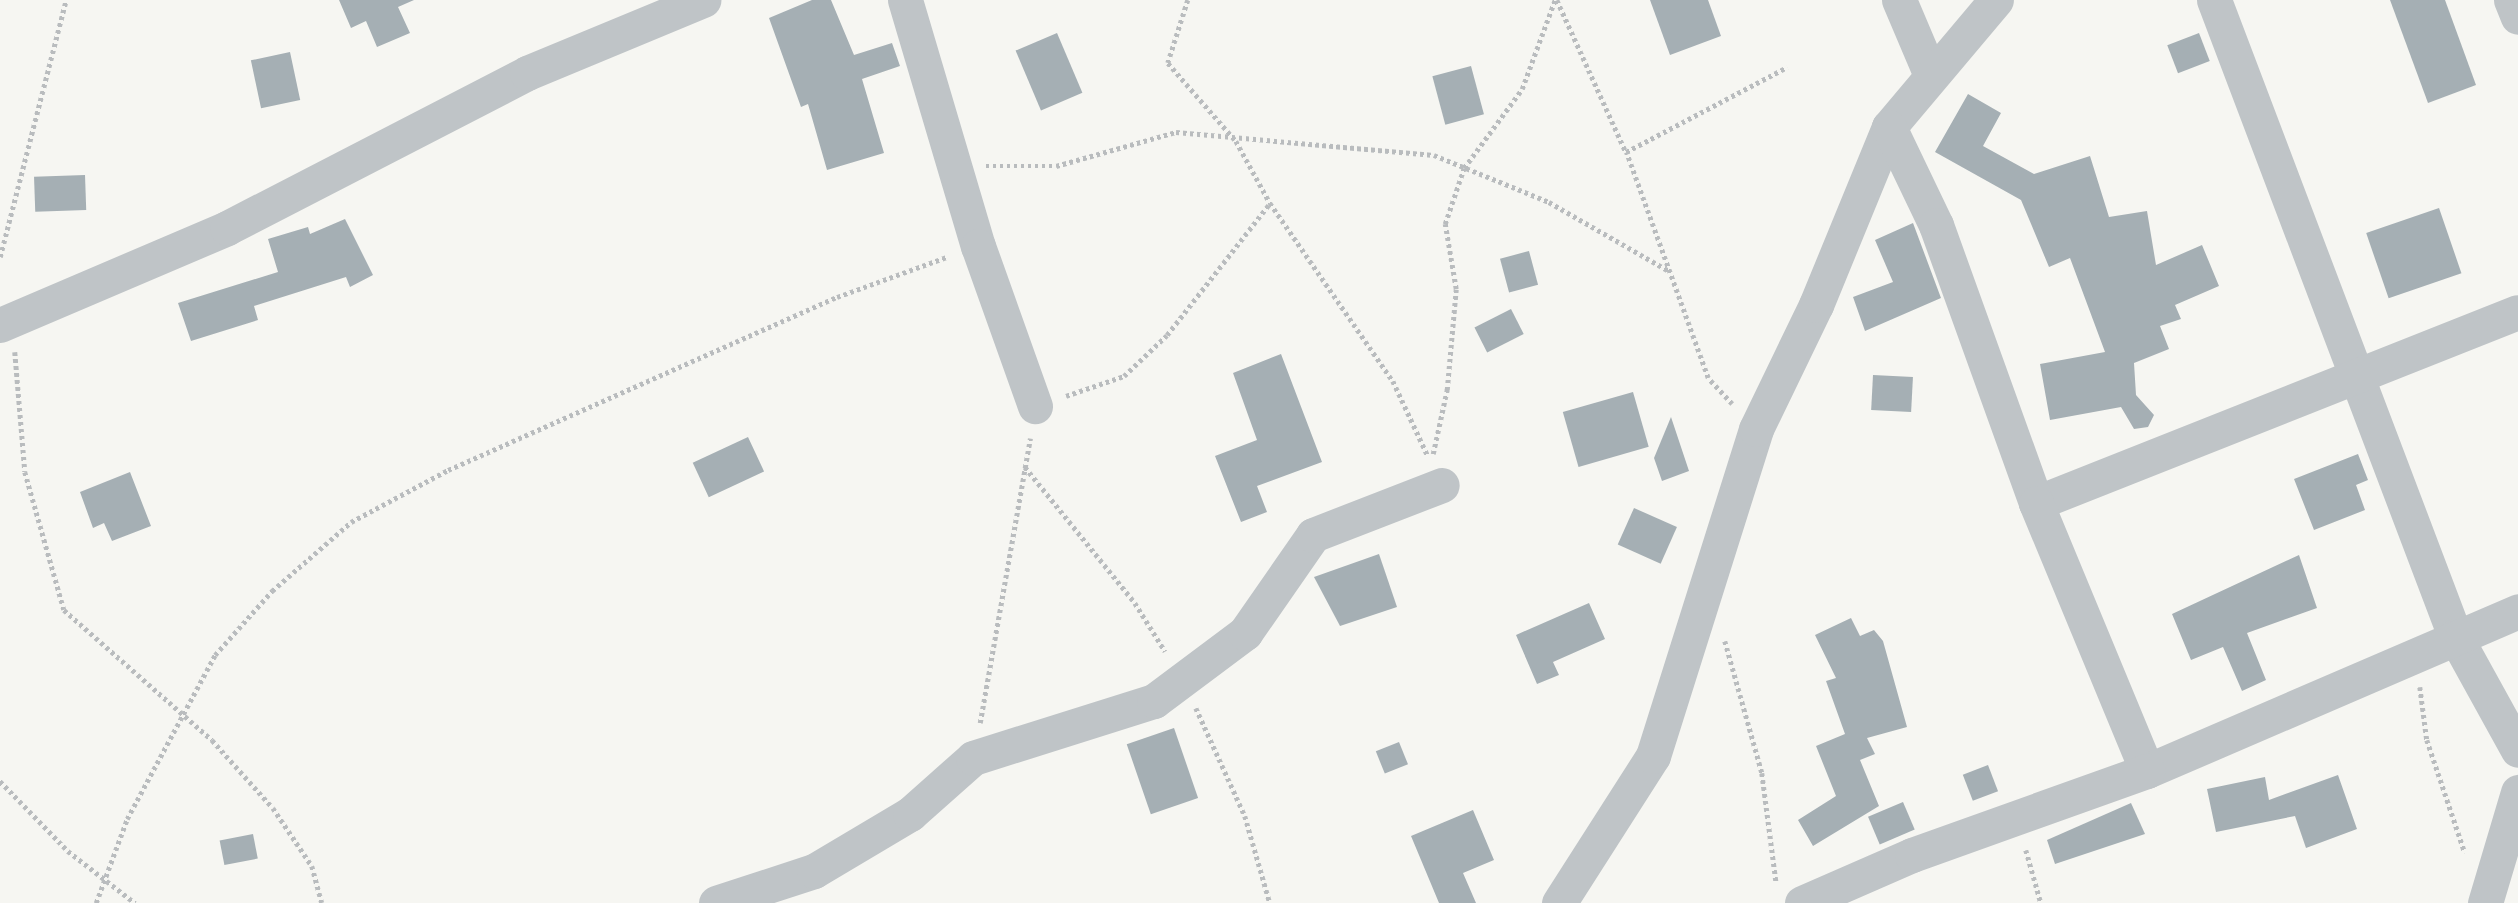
<!DOCTYPE html>
<html>
<head>
<meta charset="utf-8">
<style>
  body { margin:0 }
  #map { position:relative; width:2518px; height:903px; overflow:hidden; background:#f6f6f2; font-family:Roboto,sans-serif }
  div>[style] { position:absolute }
  [style*='--x'] { left:calc(var(--x)*1px); top:calc(var(--y)*1px); width:calc(var(--w)*1px); rotate:calc(var(--a)*1deg) }
  .building>* { inset:0; background:#a5afb4; transform-origin:0 0 }
  .path>* { height:4.5px; margin-top:-2.25px; transform-origin:0; background:repeating-linear-gradient(90deg,#b9bcbe 0 3.5px,transparent 0 7px) }
  .street>* { height:35px; margin:-17.5px; padding:0 17.5px; transform-origin:17.5px; border-radius:17.5px; background:#bfc4c7 }
  span { translate:-50% -50%; white-space:nowrap; text-align:center; line-height:1.15; -webkit-text-stroke:7px #fff; paint-order:stroke }
</style>
</head>
<body>
<div id="map">
  <div class="building">
    <i style="clip-path:polygon(339px 0,414px 0,398px 7px,410px 33px,377px 47px,366px 21px,351px 28px)"></i>
    <i style="clip-path:polygon(812px 0,831px 0,854px 55px,892px 43px,900px 66px,862px 79px,884px 153px,827px 170px,808px 104px,801px 107px,769px 18px)"></i>
    <i style="clip-path:polygon(1650px 0,1708px 0,1721px 36px,1670px 55px)"></i>
    <i style="clip-path:polygon(2390px 0,2445px 0,2476px 85px,2428px 103px)"></i>
    <i style="left:1057px;top:33px;width:65px;height:45px;rotate:67deg"></i>
    <i style="left:2199px;top:33px;width:30px;height:34px;rotate:69deg"></i>
    <i style="left:290px;top:52px;width:49px;height:40px;rotate:78deg"></i>
    <i style="left:1471px;top:66px;width:50px;height:40px;rotate:75deg"></i>
    <i style="clip-path:polygon(1968px 94px,2001px 113px,1983px 146px,2034px 174px,2090px 156px,2109px 217px,2147px 211px,2156px 265px,2202px 245px,2219px 286px,2175px 305px,2181px 319px,2160px 326px,2169px 349px,2134px 363px,2136px 395px,2154px 415px,2148px 427px,2134px 429px,2121px 407px,2050px 420px,2040px 364px,2105px 352px,2070px 258px,2049px 267px,2021px 200px,1935px 152px)"></i>
    <i style="left:85px;top:175px;width:35px;height:51px;rotate:88deg"></i>
    <i style="left:2439px;top:208px;width:69px;height:77px;rotate:71deg"></i>
    <i style="clip-path:polygon(345px 219px,373px 275px,350px 287px,346px 277px,254px 306px,258px 320px,191px 341px,178px 303px,278px 272px,268px 239px,308px 227px,310px 234px)"></i>
    <i style="clip-path:polygon(1913px 223px,1941px 298px,1865px 331px,1853px 297px,1893px 282px,1875px 240px)"></i>
    <i style="left:1529px;top:251px;width:35px;height:30px;rotate:75deg"></i>
    <i style="left:1511px;top:309px;width:28px;height:41px;rotate:63deg"></i>
    <i style="clip-path:polygon(1281px 354px,1322px 462px,1257px 486px,1267px 512px,1241px 522px,1215px 456px,1257px 440px,1233px 373px)"></i>
    <i style="left:1873px;top:375px;width:40px;height:35px;rotate:3deg"></i>
    <i style="left:1633px;top:392px;width:57px;height:73px;rotate:74deg"></i>
    <i style="clip-path:polygon(1671px 417px,1689px 471px,1662px 481px,1654px 458px)"></i>
    <i style="left:748px;top:437px;width:38px;height:61px;rotate:65deg"></i>
    <i style="clip-path:polygon(2358px 454px,2368px 480px,2356px 485px,2365px 510px,2314px 530px,2294px 479px)"></i>
    <i style="clip-path:polygon(130px 472px,151px 526px,112px 541px,104px 523px,93px 528px,80px 492px)"></i>
    <i style="left:1634px;top:508px;width:47px;height:40px;rotate:24deg"></i>
    <i style="clip-path:polygon(1379px 554px,1397px 607px,1340px 626px,1314px 577px)"></i>
    <i style="clip-path:polygon(2299px 555px,2317px 608px,2247px 633px,2266px 680px,2242px 691px,2223px 647px,2191px 660px,2172px 614px)"></i>
    <i style="clip-path:polygon(1589px 603px,1605px 639px,1553px 662px,1559px 675px,1537px 684px,1516px 635px)"></i>
    <i style="clip-path:polygon(1851px 618px,1860px 636px,1874px 630px,1883px 641px,1907px 727px,1867px 738px,1875px 754px,1860px 760px,1879px 806px,1813px 846px,1798px 820px,1836px 796px,1816px 746px,1845px 734px,1826px 681px,1836px 678px,1815px 635px)"></i>
    <i style="left:1174px;top:728px;width:74px;height:50px;rotate:71deg"></i>
    <i style="left:1399px;top:742px;width:24px;height:25px;rotate:68deg"></i>
    <i style="left:1988px;top:765px;width:28px;height:27px;rotate:69deg"></i>
    <i style="clip-path:polygon(2338px 775px,2357px 829px,2306px 848px,2295px 816px,2216px 832px,2207px 789px,2265px 777px,2269px 800px)"></i>
    <i style="left:1903px;top:802px;width:30px;height:38px;rotate:67deg"></i>
    <i style="clip-path:polygon(2131px 803px,2145px 834px,2055px 864px,2047px 840px)"></i>
    <i style="clip-path:polygon(1473px 810px,1494px 860px,1463px 873px,1476px 903px,1439px 903px,1411px 836px)"></i>
    <i style="left:253px;top:834px;width:25px;height:34px;rotate:79deg"></i>
  </div>
  <div class="path">
    <i style="--x:1188;--y:0;--w:66;--a:107.6"></i>
    <i style="--x:1168;--y:63;--w:103;--a:48.9"></i>
    <i style="--x:1236;--y:141;--w:71;--a:61.3"></i>
    <i style="--x:1270;--y:203;--w:216;--a:55.4"></i>
    <i style="--x:1393;--y:381;--w:83;--a:65"></i>
    <i style="--x:1557;--y:0;--w:167;--a:65.6"></i>
    <i style="--x:986;--y:166;--w:70;--a:0"></i>
    <i style="--x:1056;--y:166;--w:125;--a:-15.8"></i>
    <i style="--x:1176;--y:132;--w:259;--a:5.1"></i>
    <i style="--x:1434;--y:155;--w:124;--a:22.2"></i>
    <i style="--x:1549;--y:202;--w:138;--a:29.9"></i>
    <i style="--x:0;--y:257;--w:265;--a:-75.6"></i>
    <i style="--x:15;--y:352;--w:120;--a:85.2"></i>
    <i style="--x:25;--y:472;--w:143;--a:74.2"></i>
    <i style="--x:64;--y:610;--w:197;--a:41.3"></i>
    <i style="--x:212;--y:740;--w:91;--a:48.1"></i>
    <i style="--x:273;--y:808;--w:70;--a:56.1"></i>
    <i style="--x:312;--y:866;--w:38;--a:75"></i>
    <i style="--x:1066;--y:396;--w:61;--a:-19"></i>
    <i style="--x:1124;--y:376;--w:59;--a:-43.6"></i>
    <i style="--x:1167;--y:335;--w:167;--a:-52"></i>
    <i style="--x:1732;--y:404;--w:35;--a:-133"></i>
    <i style="--x:1708;--y:378;--w:240;--a:-109.9"></i>
    <i style="--x:1626;--y:152;--w:182;--a:-27.8"></i>
    <i style="--x:1433;--y:454;--w:66;--a:-77.7"></i>
    <i style="--x:1447;--y:390;--w:101;--a:-84.9"></i>
    <i style="--x:1456;--y:289;--w:66;--a:-99.6"></i>
    <i style="--x:1445;--y:224;--w:59;--a:-71.3"></i>
    <i style="--x:1464;--y:168;--w:98;--a:-53.7"></i>
    <i style="--x:1522;--y:89;--w:95;--a:-69.7"></i>
    <i style="--x:1025;--y:467;--w:175;--a:51"></i>
    <i style="--x:1135;--y:603;--w:57;--a:58"></i>
    <i style="--x:1725;--y:641;--w:137;--a:74.3"></i>
    <i style="--x:1762;--y:773;--w:109;--a:82.6"></i>
    <i style="--x:2420;--y:687;--w:53;--a:82.5"></i>
    <i style="--x:2427;--y:740;--w:119;--a:71.4"></i>
    <i style="--x:1196;--y:708;--w:119;--a:65.6"></i>
    <i style="--x:1245;--y:816;--w:91;--a:74"></i>
    <i style="--x:980;--y:723;--w:289;--a:-80"></i>
    <i style="--x:0;--y:781;--w:98;--a:45.8"></i>
    <i style="--x:68;--y:851;--w:85;--a:37.8"></i>
    <i style="--x:2026;--y:850;--w:55;--a:74.2"></i>
    <i style="--x:96;--y:903;--w:90;--a:-69.7"></i>
    <i style="--x:127;--y:819;--w:186;--a:-61.8"></i>
    <i style="--x:215;--y:655;--w:86;--a:-48.3"></i>
    <i style="--x:272;--y:591;--w:105;--a:-41.1"></i>
    <i style="--x:351;--y:522;--w:110;--a:-28.2"></i>
    <i style="--x:448;--y:470;--w:426;--a:-24"></i>
    <i style="--x:837;--y:297;--w:117;--a:-20"></i>
  </div>
  <div class="street">
    <i style="--x:905;--y:0;--w:257;--a:73.5"></i>
    <i style="--x:978;--y:246;--w:170;--a:70.4"></i>
    <i style="--x:1899;--y:0;--w:79;--a:67"></i>
    <i style="--x:2214;--y:0;--w:680;--a:69.25"></i>
    <i style="--x:2455;--y:636;--w:130;--a:61.1"></i>
    <i style="--x:2511;--y:0;--w:18;--a:68"></i>
    <i style="--x:1889;--y:127;--w:166;--a:-49.9"></i>
    <i style="--x:0;--y:325;--w:247;--a:-23.1"></i>
    <i style="--x:227;--y:228;--w:338;--a:-27.3"></i>
    <i style="--x:527;--y:73;--w:191;--a:-22.5"></i>
    <i style="--x:2036;--y:503;--w:518;--a:-21.62"></i>
    <i style="--x:716;--y:903;--w:103;--a:-18.1"></i>
    <i style="--x:814;--y:871;--w:112;--a:-30.7"></i>
    <i style="--x:910;--y:814;--w:84;--a:-41.6"></i>
    <i style="--x:973;--y:758;--w:190;--a:-17.5"></i>
    <i style="--x:1154;--y:701;--w:114;--a:-36.8"></i>
    <i style="--x:1245;--y:633;--w:119;--a:-55.2"></i>
    <i style="--x:1313;--y:535;--w:138;--a:-21.2"></i>
    <i style="--x:1559;--y:903;--w:174;--a:-57.4"></i>
    <i style="--x:1653;--y:756;--w:343;--a:-72.5"></i>
    <i style="--x:1756;--y:429;--w:138;--a:-64.2"></i>
    <i style="--x:1816;--y:305;--w:192;--a:-67.7"></i>
    <i style="--x:1889;--y:127;--w:109;--a:64.4"></i>
    <i style="--x:1936;--y:225;--w:295;--a:70.2"></i>
    <i style="--x:2036;--y:503;--w:290;--a:67.5"></i>
    <i style="--x:2147;--y:771;--w:404;--a:-23.3"></i>
    <i style="--x:1802;--y:903;--w:120;--a:-23.6"></i>
    <i style="--x:1912;--y:855;--w:250;--a:-19.7"></i>
    <i style="--x:2485;--y:903;--w:116;--a:-73.4"></i>
  </div>
</div>
</body>
</html>
